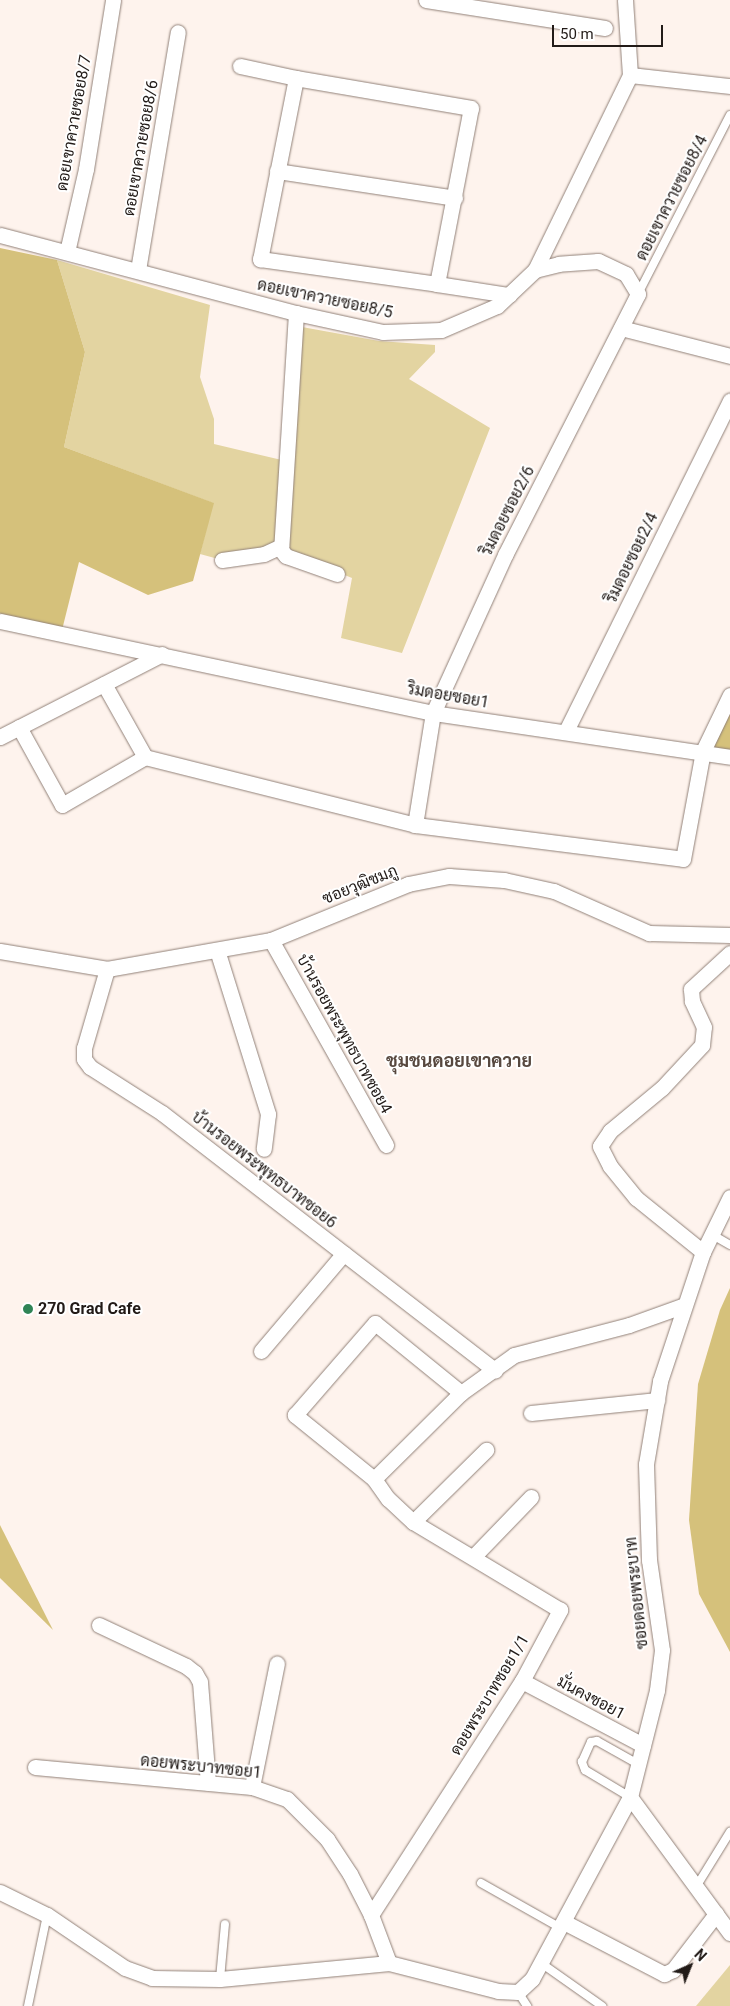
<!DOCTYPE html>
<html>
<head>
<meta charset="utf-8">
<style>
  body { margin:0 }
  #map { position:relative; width:730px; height:2006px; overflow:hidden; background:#fef3ed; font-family:Roboto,Sarabun,sans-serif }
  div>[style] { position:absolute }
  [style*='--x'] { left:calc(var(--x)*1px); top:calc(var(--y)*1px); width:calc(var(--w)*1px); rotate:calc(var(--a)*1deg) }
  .green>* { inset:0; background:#e3d4a1 }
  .forest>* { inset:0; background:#d5c17b }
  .roads { filter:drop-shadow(0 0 1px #918178) drop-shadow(0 0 1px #918178) }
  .service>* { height:8px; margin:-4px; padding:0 4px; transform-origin:4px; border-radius:4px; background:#fff }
  .minor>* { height:15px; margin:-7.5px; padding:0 7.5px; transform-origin:7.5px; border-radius:7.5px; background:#fff }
  .dots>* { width:14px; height:14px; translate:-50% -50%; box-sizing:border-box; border:2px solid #fff; border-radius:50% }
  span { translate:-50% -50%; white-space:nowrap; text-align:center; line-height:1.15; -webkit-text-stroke:4px #fff; paint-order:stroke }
  .street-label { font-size:16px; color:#221b18 }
  .poi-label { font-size:16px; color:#221b18; font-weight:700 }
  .left { translate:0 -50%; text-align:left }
  .neighbourhood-label { font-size:18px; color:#57483f; font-weight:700 }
  .north { position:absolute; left:665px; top:1941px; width:50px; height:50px; -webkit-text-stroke:4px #fff; paint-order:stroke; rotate:44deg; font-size:14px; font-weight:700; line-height:20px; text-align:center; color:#221b18 }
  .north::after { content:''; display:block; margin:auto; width:18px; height:22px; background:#221b18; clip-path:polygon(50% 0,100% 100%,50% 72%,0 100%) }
  .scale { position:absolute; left:552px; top:25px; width:111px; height:22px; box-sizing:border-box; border:2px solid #221b18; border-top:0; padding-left:6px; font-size:15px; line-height:18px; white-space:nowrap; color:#221b18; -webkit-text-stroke:4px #fff; paint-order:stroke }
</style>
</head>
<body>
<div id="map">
  <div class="green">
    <i style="clip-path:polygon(57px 260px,210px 305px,200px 377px,214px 419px,214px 444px,286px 461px,281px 546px,222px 560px,200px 554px,213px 503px,64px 447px,85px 352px)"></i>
    <i style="clip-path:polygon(302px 327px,379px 341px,435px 345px,435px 352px,409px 379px,490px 428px,402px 653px,341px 638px,352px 578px,288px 552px)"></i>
    <i style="clip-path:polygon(730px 1965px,730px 2006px,696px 2006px)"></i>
  </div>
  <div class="forest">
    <i style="clip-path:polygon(0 248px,57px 260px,85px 352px,64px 447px,214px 503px,193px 581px,148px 595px,79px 562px,61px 634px,0 621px)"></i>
    <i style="clip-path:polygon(730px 695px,730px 757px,703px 751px)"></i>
    <i style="clip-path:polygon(730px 1288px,730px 1652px,699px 1594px,689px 1520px,698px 1384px,720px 1310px)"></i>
    <i style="clip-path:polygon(0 1525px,53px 1630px,0 1578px)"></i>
  </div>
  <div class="roads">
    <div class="service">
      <i style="--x:638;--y:294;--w:201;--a:-62.8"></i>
      <i style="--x:711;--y:1234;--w:22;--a:30"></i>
      <i style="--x:630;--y:1797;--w:52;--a:-149"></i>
      <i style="--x:585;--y:1770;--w:9;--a:-111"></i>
      <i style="--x:582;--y:1762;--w:22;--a:-66"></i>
      <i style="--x:591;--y:1742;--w:6;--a:-9"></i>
      <i style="--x:597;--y:1741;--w:47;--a:29.3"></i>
      <i style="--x:481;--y:1883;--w:92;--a:29.4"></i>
      <i style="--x:696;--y:1887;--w:65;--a:-58.3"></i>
      <i style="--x:541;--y:1963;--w:75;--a:35.2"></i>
      <i style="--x:220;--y:1979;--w:55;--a:-84.8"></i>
      <i style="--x:518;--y:1992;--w:17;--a:57"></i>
      <i style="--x:28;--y:2006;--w:93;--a:-78.2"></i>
    </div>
    <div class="minor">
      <i style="--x:426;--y:0;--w:181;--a:8.9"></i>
      <i style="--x:625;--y:0;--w:75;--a:86.2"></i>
      <i style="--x:240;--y:66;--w:57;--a:12.1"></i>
      <i style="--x:630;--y:75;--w:101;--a:6.3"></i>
      <i style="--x:277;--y:171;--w:180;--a:8.6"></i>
      <i style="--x:0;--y:235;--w:306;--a:14.8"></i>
      <i style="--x:296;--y:313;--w:89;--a:12.3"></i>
      <i style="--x:383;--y:332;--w:58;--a:-2"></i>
      <i style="--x:441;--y:330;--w:61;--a:-23.2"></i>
      <i style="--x:497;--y:306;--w:52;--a:-43.5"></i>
      <i style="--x:535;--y:270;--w:217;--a:-64"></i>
      <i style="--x:67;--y:252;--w:85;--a:-77.1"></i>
      <i style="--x:86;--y:169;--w:171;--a:-80.9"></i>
      <i style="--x:138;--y:270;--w:241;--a:-80.5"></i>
      <i style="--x:437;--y:284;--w:179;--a:-79.1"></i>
      <i style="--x:471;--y:108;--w:178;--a:-170.3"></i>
      <i style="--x:296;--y:78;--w:185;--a:101.2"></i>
      <i style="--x:260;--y:259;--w:179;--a:8"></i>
      <i style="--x:437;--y:284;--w:73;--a:8.7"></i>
      <i style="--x:296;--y:313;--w:237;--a:93.6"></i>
      <i style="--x:281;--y:550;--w:8;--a:50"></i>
      <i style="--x:286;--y:556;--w:54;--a:19.4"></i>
      <i style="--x:621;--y:328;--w:113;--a:14.4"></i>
      <i style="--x:222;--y:560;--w:42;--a:-8.1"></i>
      <i style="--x:264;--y:554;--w:19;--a:-25"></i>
      <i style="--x:0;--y:621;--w:443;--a:12"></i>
      <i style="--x:433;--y:713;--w:300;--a:8.4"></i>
      <i style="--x:104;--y:684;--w:84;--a:60.7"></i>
      <i style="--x:19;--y:727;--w:89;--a:61.1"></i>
      <i style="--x:62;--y:805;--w:96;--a:-30"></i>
      <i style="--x:145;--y:757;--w:278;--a:14.1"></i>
      <i style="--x:415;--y:825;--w:270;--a:7.2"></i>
      <i style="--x:683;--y:859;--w:110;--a:-79.5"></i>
      <i style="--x:703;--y:751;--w:62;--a:-64.3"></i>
      <i style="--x:566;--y:731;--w:369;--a:-63.6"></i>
      <i style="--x:0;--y:737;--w:182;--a:-27.1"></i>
      <i style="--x:415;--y:825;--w:113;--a:-80.9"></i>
      <i style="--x:433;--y:713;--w:174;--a:-65.5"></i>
      <i style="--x:505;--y:555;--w:293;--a:-63"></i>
      <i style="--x:638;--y:294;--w:23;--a:-121"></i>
      <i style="--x:626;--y:274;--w:31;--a:-155"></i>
      <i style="--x:598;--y:261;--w:39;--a:176"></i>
      <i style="--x:559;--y:264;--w:25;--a:166"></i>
      <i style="--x:271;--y:940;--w:235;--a:60.7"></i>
      <i style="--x:217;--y:950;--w:172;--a:72.7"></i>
      <i style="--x:268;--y:1114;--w:35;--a:97"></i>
      <i style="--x:0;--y:951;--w:109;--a:9.5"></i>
      <i style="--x:107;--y:969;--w:167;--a:-10"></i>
      <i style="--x:271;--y:940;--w:148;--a:-22.2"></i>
      <i style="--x:408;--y:884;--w:42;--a:-11"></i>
      <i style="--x:449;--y:876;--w:55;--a:4.2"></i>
      <i style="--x:504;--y:880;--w:51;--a:12.4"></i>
      <i style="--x:554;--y:891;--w:104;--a:23.9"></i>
      <i style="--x:649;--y:933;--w:81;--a:1.4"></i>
      <i style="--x:107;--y:969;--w:82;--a:106.2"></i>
      <i style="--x:84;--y:1048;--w:11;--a:90"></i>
      <i style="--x:84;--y:1059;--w:10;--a:53"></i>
      <i style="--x:90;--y:1067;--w:85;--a:32.6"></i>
      <i style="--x:162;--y:1113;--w:421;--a:37.7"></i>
      <i style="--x:703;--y:1252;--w:86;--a:-141.1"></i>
      <i style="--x:636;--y:1198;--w:41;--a:-129.1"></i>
      <i style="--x:610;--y:1166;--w:22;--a:-117"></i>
      <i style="--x:600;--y:1146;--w:18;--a:-56"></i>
      <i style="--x:610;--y:1131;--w:67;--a:-39.6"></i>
      <i style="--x:662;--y:1088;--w:59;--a:-47.1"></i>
      <i style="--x:702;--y:1045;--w:18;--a:-84"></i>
      <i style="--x:704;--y:1027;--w:29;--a:-115"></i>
      <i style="--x:692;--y:1001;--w:12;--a:-95"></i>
      <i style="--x:691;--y:989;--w:53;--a:-42.7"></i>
      <i style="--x:261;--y:1351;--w:128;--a:-49.7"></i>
      <i style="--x:531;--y:1413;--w:127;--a:-5.9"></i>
      <i style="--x:374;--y:1479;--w:122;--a:-44.7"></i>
      <i style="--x:461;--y:1393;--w:65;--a:-35.6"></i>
      <i style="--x:514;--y:1355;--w:119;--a:-14.6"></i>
      <i style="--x:629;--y:1325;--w:59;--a:-19.7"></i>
      <i style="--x:413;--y:1522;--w:103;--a:-44.6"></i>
      <i style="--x:474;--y:1556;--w:82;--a:-46"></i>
      <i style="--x:99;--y:1625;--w:96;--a:25.2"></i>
      <i style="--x:186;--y:1666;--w:11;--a:38"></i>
      <i style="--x:195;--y:1673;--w:10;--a:61"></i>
      <i style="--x:200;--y:1682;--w:101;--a:85.5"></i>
      <i style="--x:522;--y:1681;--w:137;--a:27.9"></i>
      <i style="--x:35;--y:1767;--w:218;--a:5.3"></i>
      <i style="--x:252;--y:1787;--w:37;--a:19"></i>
      <i style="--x:287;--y:1799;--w:57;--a:45"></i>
      <i style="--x:327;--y:1839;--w:42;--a:56.7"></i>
      <i style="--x:350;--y:1874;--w:46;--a:62.9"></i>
      <i style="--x:371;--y:1915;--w:51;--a:69.4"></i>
      <i style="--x:252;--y:1787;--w:126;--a:-78.6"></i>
      <i style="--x:630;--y:1797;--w:169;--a:53.7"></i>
      <i style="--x:0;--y:1892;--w:52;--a:26.1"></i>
      <i style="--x:47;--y:1915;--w:94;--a:34.2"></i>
      <i style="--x:125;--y:1968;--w:29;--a:20"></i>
      <i style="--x:152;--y:1978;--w:68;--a:0.8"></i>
      <i style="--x:220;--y:1979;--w:170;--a:-5.4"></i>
      <i style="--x:389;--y:1963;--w:113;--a:14.4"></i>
      <i style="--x:498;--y:1991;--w:20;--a:3"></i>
      <i style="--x:518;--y:1992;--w:19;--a:-43"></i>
      <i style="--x:532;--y:1979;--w:207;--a:-61.7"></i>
      <i style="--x:630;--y:1797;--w:110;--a:-75.8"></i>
      <i style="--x:657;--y:1690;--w:40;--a:-82.9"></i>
      <i style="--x:662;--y:1650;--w:91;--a:-98.2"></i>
      <i style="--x:649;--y:1560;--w:96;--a:-91.8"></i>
      <i style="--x:646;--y:1464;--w:84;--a:-80.4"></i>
      <i style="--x:660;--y:1381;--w:136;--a:-71.6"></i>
      <i style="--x:703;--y:1252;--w:61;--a:-63.9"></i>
      <i style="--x:371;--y:1915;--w:278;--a:-57.2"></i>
      <i style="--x:522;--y:1681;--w:81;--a:-61.8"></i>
      <i style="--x:560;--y:1610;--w:171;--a:-149.1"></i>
      <i style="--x:413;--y:1522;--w:34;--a:-137"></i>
      <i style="--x:388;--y:1499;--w:24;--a:-125"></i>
      <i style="--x:374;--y:1479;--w:102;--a:-141"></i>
      <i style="--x:295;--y:1415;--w:122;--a:-49"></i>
      <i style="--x:375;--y:1323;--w:111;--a:39.1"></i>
      <i style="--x:564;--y:1922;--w:113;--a:27.5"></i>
      <i style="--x:664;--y:1974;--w:10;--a:-24"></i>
      <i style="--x:673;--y:1970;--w:71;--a:-52.5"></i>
    </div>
  </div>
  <div class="dots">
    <i style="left:28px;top:1309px;background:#308456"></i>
  </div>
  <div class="street-label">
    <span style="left:74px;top:123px;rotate:-80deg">ดอยเขาควายซอย8/7</span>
    <span style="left:141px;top:148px;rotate:-80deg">ดอยเขาควายซอย8/6</span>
    <span style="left:672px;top:198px;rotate:-63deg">ดอยเขาควายซอย8/4</span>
    <span style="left:325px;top:299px;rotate:12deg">ดอยเขาควายซอย8/5</span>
    <span style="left:508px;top:511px;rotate:-63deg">ริมดอยซอย2/6</span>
    <span style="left:632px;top:558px;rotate:-64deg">ริมดอยซอย2/4</span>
    <span style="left:448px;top:696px;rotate:10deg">ริมดอยซอย1</span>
    <span style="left:360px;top:885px;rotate:-22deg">ซอยวุฒิชมภู</span>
    <span style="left:344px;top:1034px;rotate:61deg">บ้านรอยพระพุทธบาทซอย4</span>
    <span style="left:264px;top:1170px;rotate:38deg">บ้านรอยพระพุทธบาทซอย6</span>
    <span style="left:637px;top:1593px;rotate:-96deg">ซอยดอยพระบาท</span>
    <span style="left:490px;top:1695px;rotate:-59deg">ดอยพระบาทซอย1/1</span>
    <span style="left:591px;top:1698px;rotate:28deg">มั่นคงซอย1</span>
    <span style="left:201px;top:1767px;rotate:6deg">ดอยพระบาทซอย1</span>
  </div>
  <div class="poi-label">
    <span class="left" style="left:38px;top:1309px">270 Grad Cafe</span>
  </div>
  <div class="neighbourhood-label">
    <span style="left:459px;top:1061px">ชุมชนดอยเขาควาย</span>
  </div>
  <div class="north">N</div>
  <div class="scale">50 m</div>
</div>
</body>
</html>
